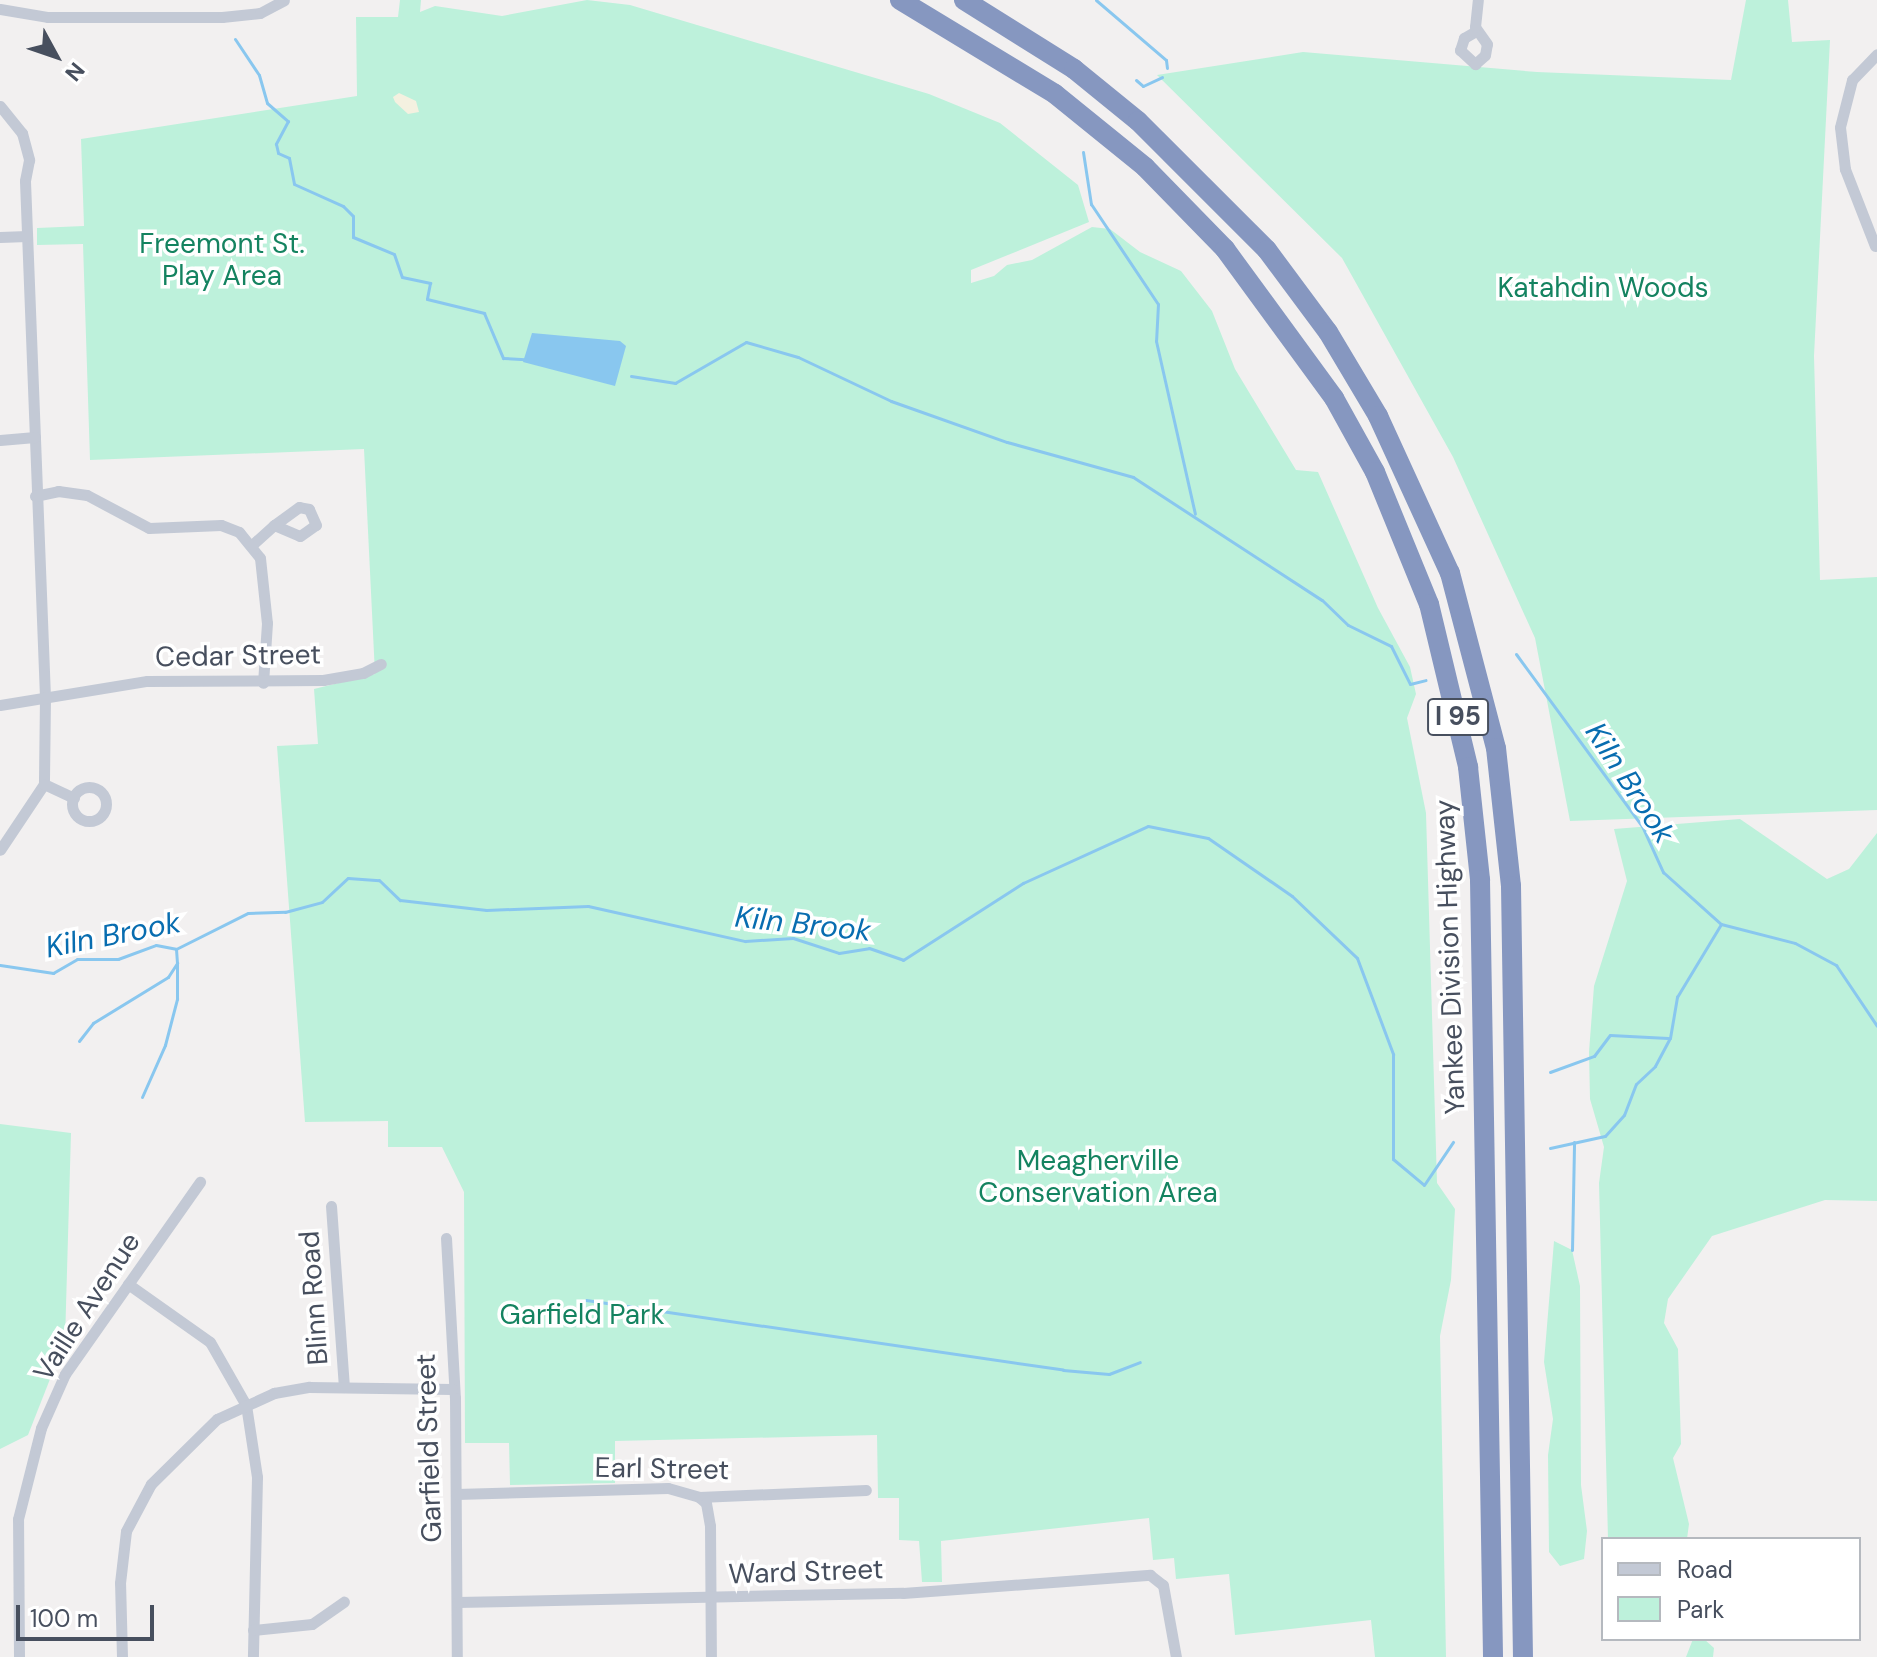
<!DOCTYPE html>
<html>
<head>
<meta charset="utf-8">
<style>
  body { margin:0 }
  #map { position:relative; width:1877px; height:1657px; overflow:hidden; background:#f2f0f0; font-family:"DM Sans",sans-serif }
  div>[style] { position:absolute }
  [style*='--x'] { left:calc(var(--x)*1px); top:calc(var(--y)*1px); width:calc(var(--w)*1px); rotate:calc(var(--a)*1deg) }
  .green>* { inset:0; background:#bdf1db }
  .sand>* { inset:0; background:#f4f1e0 }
  .water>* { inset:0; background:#89c7ef }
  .stream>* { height:3px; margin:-1.5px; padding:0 1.5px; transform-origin:1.5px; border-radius:1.5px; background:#89c7ef }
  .minor>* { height:11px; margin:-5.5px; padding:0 5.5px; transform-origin:5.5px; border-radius:5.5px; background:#c3c9d5 }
  .minor>.ring { margin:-5.5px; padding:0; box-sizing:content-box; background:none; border:11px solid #c3c9d5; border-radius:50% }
  .motorway>* { height:20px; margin:-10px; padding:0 10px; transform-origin:10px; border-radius:10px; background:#8697c0 }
  span { translate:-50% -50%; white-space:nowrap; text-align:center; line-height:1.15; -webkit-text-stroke:7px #fff; paint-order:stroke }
  .shield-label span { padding:2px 6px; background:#fff; border:2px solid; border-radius:6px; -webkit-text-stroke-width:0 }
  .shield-label { font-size:26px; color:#474f5e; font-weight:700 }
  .park-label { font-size:28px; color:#148360 }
  .street-label { font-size:28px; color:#474f5e }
  .water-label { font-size:30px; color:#086db0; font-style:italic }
  .legend { position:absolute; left:1601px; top:1537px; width:260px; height:104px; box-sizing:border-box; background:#fff; border:2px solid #b5b9bf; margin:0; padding:10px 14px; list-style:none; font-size:24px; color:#474f5e }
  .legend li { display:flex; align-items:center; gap:16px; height:40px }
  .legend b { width:40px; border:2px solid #b5b9bf }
  .north { position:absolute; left:16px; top:16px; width:80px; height:80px; -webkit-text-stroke:6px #fff; paint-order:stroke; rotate:130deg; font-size:22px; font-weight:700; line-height:32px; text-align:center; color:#474f5e }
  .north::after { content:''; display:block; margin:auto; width:28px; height:36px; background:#474f5e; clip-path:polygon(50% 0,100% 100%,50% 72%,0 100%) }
  .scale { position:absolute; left:16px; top:1605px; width:138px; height:36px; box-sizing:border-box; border:4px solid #474f5e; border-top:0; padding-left:10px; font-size:24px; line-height:28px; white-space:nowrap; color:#474f5e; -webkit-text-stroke:6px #fff; paint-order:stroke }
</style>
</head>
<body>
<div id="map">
  <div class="green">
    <i style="clip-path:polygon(400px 0,421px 0,420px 12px,435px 6px,502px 16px,587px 0,630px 5px,929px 94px,1000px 123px,1078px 185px,1089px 222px,971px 270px,971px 283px,994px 276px,1007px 265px,1032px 260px,1092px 227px,1110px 229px,1140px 252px,1181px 271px,1212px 311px,1235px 369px,1296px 470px,1318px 472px,1378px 608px,1410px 667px,1416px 694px,1407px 718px,1426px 813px,1437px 1183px,1455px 1209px,1451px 1280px,1440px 1336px,1446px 1657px,1375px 1657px,1371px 1620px,1235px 1635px,1229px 1574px,1176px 1579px,1174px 1558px,1153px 1560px,1149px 1518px,941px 1541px,942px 1582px,922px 1582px,919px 1541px,899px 1540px,899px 1498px,878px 1498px,877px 1435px,615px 1441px,615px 1483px,510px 1485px,509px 1443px,465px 1443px,464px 1192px,442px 1147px,388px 1147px,388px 1121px,305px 1122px,277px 746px,318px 744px,314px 689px,375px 674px,364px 449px,90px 460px,83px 244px,37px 245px,37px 228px,84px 226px,81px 139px,357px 96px,356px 17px,398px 17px)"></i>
    <i style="clip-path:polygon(1746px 0,1788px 0,1792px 42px,1830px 40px,1814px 356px,1820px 580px,1877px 577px,1877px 810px,1570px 821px,1535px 638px,1453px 457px,1342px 258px,1157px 75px,1303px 52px,1537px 72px,1731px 80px)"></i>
    <i style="clip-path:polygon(1740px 819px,1827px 879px,1849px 869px,1877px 833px,1877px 1201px,1825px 1200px,1712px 1236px,1668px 1299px,1664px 1323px,1678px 1349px,1681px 1444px,1673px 1458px,1689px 1524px,1687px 1539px,1608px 1539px,1599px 1183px,1604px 1147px,1590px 1099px,1589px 1052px,1594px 986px,1627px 881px,1614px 829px)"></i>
    <i style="clip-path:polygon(0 1124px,71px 1133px,65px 1341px,28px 1435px,0 1449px)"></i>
    <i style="clip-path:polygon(1554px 1241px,1572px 1250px,1580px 1286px,1581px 1485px,1587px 1531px,1584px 1559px,1560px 1566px,1549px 1552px,1548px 1455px,1553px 1419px,1544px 1362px)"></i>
    <i style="clip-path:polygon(1693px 1639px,1704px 1639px,1714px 1648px,1713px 1657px,1686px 1657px)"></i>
  </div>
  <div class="sand">
    <i style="clip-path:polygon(399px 93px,416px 101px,419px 112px,408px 114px,395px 102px,393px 97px)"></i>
  </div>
  <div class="water">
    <i style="clip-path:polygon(532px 333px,620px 341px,626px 346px,615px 386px,523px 362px)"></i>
  </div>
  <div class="stream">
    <i style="--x:1096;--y:0;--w:92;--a:40.6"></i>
    <i style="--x:1166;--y:60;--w:8;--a:83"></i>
    <i style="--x:235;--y:39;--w:43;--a:56.3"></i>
    <i style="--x:259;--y:75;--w:29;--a:74"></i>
    <i style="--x:267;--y:103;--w:28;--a:41"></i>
    <i style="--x:288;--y:121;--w:26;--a:118"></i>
    <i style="--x:276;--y:144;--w:9;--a:77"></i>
    <i style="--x:278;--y:153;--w:12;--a:24"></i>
    <i style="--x:289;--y:158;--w:26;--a:79"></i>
    <i style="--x:294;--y:184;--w:54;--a:24.2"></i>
    <i style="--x:343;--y:206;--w:14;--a:45"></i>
    <i style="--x:353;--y:216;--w:21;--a:90"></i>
    <i style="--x:353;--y:237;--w:44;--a:22.5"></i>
    <i style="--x:394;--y:254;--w:24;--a:71"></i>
    <i style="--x:402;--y:277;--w:29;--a:12"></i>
    <i style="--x:430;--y:283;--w:16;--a:101"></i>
    <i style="--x:427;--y:299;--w:59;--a:13.8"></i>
    <i style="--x:484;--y:313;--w:49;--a:67.1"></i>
    <i style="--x:503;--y:358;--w:22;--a:3"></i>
    <i style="--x:1136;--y:80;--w:9;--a:41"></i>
    <i style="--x:1143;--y:86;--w:21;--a:-25"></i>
    <i style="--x:1083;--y:152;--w:53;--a:81.3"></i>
    <i style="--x:1091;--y:204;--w:120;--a:56.2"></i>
    <i style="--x:1158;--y:304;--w:37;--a:93"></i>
    <i style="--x:1156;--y:341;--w:177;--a:77.3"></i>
    <i style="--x:631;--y:376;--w:45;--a:9"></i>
    <i style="--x:675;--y:383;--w:82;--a:-30"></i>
    <i style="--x:746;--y:342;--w:54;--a:16.1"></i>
    <i style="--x:798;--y:357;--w:103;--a:25.3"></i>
    <i style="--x:891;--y:401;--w:123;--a:19.5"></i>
    <i style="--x:1007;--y:442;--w:131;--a:15.5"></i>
    <i style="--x:1133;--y:477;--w:225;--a:33.1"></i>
    <i style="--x:1322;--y:600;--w:36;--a:44"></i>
    <i style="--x:1348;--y:625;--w:48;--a:26"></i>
    <i style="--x:1391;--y:646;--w:42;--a:63.4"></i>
    <i style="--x:1410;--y:684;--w:16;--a:-14"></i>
    <i style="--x:1516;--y:654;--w:213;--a:53.8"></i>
    <i style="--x:1642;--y:826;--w:51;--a:65.5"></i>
    <i style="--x:1663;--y:872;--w:78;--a:41.9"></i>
    <i style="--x:0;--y:965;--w:54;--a:8.6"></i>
    <i style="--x:53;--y:973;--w:28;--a:-30"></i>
    <i style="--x:77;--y:959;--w:41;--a:0"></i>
    <i style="--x:118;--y:959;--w:40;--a:-20.2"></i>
    <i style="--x:156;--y:945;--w:20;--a:11"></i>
    <i style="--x:176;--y:949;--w:80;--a:-26.6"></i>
    <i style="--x:248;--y:913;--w:37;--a:-2"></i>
    <i style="--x:285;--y:912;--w:38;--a:-15"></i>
    <i style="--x:322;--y:902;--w:35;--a:-43"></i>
    <i style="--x:348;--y:878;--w:31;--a:4"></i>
    <i style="--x:379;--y:880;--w:29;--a:44"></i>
    <i style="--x:400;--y:900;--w:87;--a:6.6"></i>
    <i style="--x:486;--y:910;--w:102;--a:-2.2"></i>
    <i style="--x:588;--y:906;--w:161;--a:12.6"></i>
    <i style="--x:745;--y:941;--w:48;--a:-3.6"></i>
    <i style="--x:793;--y:938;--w:48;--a:18.1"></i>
    <i style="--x:839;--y:953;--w:30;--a:-9"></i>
    <i style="--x:869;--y:948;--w:36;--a:19"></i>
    <i style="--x:903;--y:960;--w:143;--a:-32.7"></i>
    <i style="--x:1023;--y:883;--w:137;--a:-24.5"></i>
    <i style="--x:1148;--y:826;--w:61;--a:11.3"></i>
    <i style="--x:1208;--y:838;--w:102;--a:34.6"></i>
    <i style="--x:1292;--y:896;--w:90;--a:43.6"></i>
    <i style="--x:1357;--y:958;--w:103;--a:69.4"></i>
    <i style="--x:1393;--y:1054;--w:105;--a:90"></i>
    <i style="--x:1393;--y:1159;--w:40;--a:40"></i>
    <i style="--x:1424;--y:1185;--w:52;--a:-56"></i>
    <i style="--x:79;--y:1041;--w:23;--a:-52"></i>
    <i style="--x:93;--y:1023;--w:88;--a:-31.5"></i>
    <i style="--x:168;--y:977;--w:17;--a:-57"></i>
    <i style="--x:177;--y:963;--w:14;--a:-94"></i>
    <i style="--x:1550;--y:1072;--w:47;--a:-20"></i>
    <i style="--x:1594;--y:1056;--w:26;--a:-53"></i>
    <i style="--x:1610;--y:1035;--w:58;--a:3"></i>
    <i style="--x:142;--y:1097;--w:57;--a:-66.1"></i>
    <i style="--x:165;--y:1045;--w:48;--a:-75.4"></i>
    <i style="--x:177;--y:999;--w:36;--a:-90"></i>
    <i style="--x:1550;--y:1148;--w:56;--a:-12.3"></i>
    <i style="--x:1605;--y:1136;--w:28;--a:-48"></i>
    <i style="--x:1624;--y:1115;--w:33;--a:-69"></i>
    <i style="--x:1636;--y:1084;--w:26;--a:-43"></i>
    <i style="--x:1655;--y:1066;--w:32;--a:-62"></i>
    <i style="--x:1670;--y:1038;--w:42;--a:-80.3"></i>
    <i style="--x:1677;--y:997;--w:85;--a:-58.9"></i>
    <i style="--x:1721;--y:924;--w:76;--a:14.4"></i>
    <i style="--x:1795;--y:943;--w:47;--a:28.2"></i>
    <i style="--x:1836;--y:965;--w:73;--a:56.1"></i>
    <i style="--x:1572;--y:1250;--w:108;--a:-88.9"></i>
    <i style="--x:586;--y:1300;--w:482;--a:8.3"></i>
    <i style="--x:1063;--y:1370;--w:46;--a:5"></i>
    <i style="--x:1109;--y:1374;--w:33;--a:-21"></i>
  </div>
  <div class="minor">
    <i style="--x:0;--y:9;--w:49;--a:9.5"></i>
    <i style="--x:48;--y:17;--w:174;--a:0"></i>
    <i style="--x:222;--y:17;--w:38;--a:-6"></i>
    <i style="--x:260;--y:13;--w:27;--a:-28"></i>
    <i style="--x:1476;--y:31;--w:14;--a:150"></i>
    <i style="--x:1464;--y:38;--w:13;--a:108"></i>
    <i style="--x:1460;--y:50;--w:21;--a:43"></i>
    <i style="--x:1475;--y:64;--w:13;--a:-42"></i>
    <i style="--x:1485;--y:55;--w:11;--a:-80"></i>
    <i style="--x:1487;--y:44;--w:21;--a:-125"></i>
    <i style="--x:1475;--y:27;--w:27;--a:-84"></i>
    <i style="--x:0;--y:106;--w:35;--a:51"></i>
    <i style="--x:22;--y:133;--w:28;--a:75"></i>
    <i style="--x:29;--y:160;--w:21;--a:101"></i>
    <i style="--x:25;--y:181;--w:516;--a:87.78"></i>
    <i style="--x:45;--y:697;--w:87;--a:90.7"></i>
    <i style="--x:44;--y:784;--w:79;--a:123.7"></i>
    <i style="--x:0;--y:237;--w:27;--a:-2"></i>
    <i style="--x:1875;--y:246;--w:83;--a:-111.3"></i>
    <i style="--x:1845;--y:169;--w:42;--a:-96.8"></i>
    <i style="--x:1840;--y:127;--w:49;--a:-75.7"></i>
    <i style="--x:1852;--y:80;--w:36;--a:-46"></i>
    <i style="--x:0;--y:440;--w:35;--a:-5"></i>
    <i style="--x:35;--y:496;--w:24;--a:-12"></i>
    <i style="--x:58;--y:491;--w:29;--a:8"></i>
    <i style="--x:87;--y:495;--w:70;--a:28"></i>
    <i style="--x:149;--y:528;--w:72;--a:-2.4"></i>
    <i style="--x:221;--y:525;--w:19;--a:21"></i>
    <i style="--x:239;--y:532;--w:33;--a:51"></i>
    <i style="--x:260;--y:558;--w:65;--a:83.9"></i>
    <i style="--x:267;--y:623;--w:60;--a:93.8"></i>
    <i style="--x:253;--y:544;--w:28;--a:-42"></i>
    <i style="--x:274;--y:525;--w:28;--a:23"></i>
    <i style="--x:300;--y:536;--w:19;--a:-35"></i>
    <i style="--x:316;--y:525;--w:17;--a:-114"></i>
    <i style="--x:309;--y:509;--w:10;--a:-169"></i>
    <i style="--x:299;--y:507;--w:31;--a:144"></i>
    <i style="--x:0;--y:705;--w:149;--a:-9.3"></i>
    <i style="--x:147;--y:681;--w:176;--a:-0.3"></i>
    <i style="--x:323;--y:680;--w:41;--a:-9.9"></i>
    <i style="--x:363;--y:673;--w:20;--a:-27"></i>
    <i style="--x:44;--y:784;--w:33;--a:25"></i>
    <i class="ring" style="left:72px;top:787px;width:23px;height:23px"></i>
    <i style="--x:331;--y:1206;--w:181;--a:85.9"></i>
    <i style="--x:446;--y:1238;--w:160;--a:86.8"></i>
    <i style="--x:455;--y:1398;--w:259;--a:89.6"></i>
    <i style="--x:128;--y:1284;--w:100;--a:35.3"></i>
    <i style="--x:210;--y:1342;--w:73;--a:60.3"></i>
    <i style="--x:246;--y:1405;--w:73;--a:81.3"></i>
    <i style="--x:257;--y:1477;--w:180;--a:91.3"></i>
    <i style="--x:456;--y:1494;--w:212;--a:-1.6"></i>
    <i style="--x:668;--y:1488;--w:32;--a:16"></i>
    <i style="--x:699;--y:1497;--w:167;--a:-2.4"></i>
    <i style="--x:699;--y:1497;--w:9;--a:41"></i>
    <i style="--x:706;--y:1503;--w:23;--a:80"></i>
    <i style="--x:710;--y:1526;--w:131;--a:89.6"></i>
    <i style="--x:457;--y:1602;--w:446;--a:-1.2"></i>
    <i style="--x:903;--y:1593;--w:248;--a:-4.2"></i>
    <i style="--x:1150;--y:1575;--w:16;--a:38"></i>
    <i style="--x:1163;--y:1585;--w:73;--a:79.8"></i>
    <i style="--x:253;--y:1630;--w:59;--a:-5.8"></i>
    <i style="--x:312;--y:1624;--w:39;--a:-35"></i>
    <i style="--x:19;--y:1657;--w:138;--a:-90.4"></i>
    <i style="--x:18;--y:1519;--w:94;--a:-75.8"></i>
    <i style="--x:41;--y:1428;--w:59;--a:-66"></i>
    <i style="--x:65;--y:1374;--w:235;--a:-54.9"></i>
    <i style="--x:122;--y:1657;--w:74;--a:-91.5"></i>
    <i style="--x:120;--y:1583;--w:52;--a:-83.4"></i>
    <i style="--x:126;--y:1531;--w:53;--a:-62"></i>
    <i style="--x:151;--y:1484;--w:93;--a:-44.6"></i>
    <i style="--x:217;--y:1419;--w:63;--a:-24.5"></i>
    <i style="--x:274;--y:1393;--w:36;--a:-10"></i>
    <i style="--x:309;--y:1387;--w:143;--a:0.8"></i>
  </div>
  <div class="motorway">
    <i style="--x:900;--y:0;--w:181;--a:31.2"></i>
    <i style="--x:1055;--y:94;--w:116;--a:39"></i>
    <i style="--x:1145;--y:167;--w:115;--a:45.7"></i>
    <i style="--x:1225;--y:249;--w:185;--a:53.8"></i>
    <i style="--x:1334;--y:398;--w:85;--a:61"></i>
    <i style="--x:1375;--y:472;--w:143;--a:67.8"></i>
    <i style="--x:1429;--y:604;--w:168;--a:76.5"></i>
    <i style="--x:1468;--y:767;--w:114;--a:83.9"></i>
    <i style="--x:1480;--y:880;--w:777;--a:89.04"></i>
    <i style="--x:964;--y:0;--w:130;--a:32.1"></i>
    <i style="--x:1074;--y:69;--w:82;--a:39.1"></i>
    <i style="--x:1138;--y:121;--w:182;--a:45"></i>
    <i style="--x:1267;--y:250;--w:102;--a:53.4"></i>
    <i style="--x:1328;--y:332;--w:98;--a:59.2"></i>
    <i style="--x:1378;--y:416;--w:173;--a:65.4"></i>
    <i style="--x:1450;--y:573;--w:181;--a:75.3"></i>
    <i style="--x:1496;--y:748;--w:139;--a:83.8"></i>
    <i style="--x:1511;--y:886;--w:771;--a:89.11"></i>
  </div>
  <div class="shield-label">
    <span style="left:1458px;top:717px">I 95</span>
  </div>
  <div class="park-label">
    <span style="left:222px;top:260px">Freemont St.<br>Play Area</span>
    <span style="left:1603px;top:288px">Katahdin Woods</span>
    <span style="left:1098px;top:1177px">Meagherville<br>Conservation Area</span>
    <span style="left:582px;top:1315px">Garfield Park</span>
  </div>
  <div class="street-label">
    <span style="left:238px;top:656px;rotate:-1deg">Cedar Street</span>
    <span style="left:1450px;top:957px;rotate:-92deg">Yankee Division Highway</span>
    <span style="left:314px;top:1298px;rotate:-94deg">Blinn Road</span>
    <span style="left:87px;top:1307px;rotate:-57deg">Vaille Avenue</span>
    <span style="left:429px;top:1448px;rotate:-92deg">Garfield Street</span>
    <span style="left:662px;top:1469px;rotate:1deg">Earl Street</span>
    <span style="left:806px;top:1572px;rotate:-2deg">Ward Street</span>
  </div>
  <div class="water-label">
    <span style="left:1630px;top:783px;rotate:57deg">Kiln Brook</span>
    <span style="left:803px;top:924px;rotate:6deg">Kiln Brook</span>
    <span style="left:113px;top:935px;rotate:-11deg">Kiln Brook</span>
  </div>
  <ul class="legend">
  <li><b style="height:10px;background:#c3c9d5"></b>Road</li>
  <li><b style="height:22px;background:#bdf1db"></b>Park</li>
  </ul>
  <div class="north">N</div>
  <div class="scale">100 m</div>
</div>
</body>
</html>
